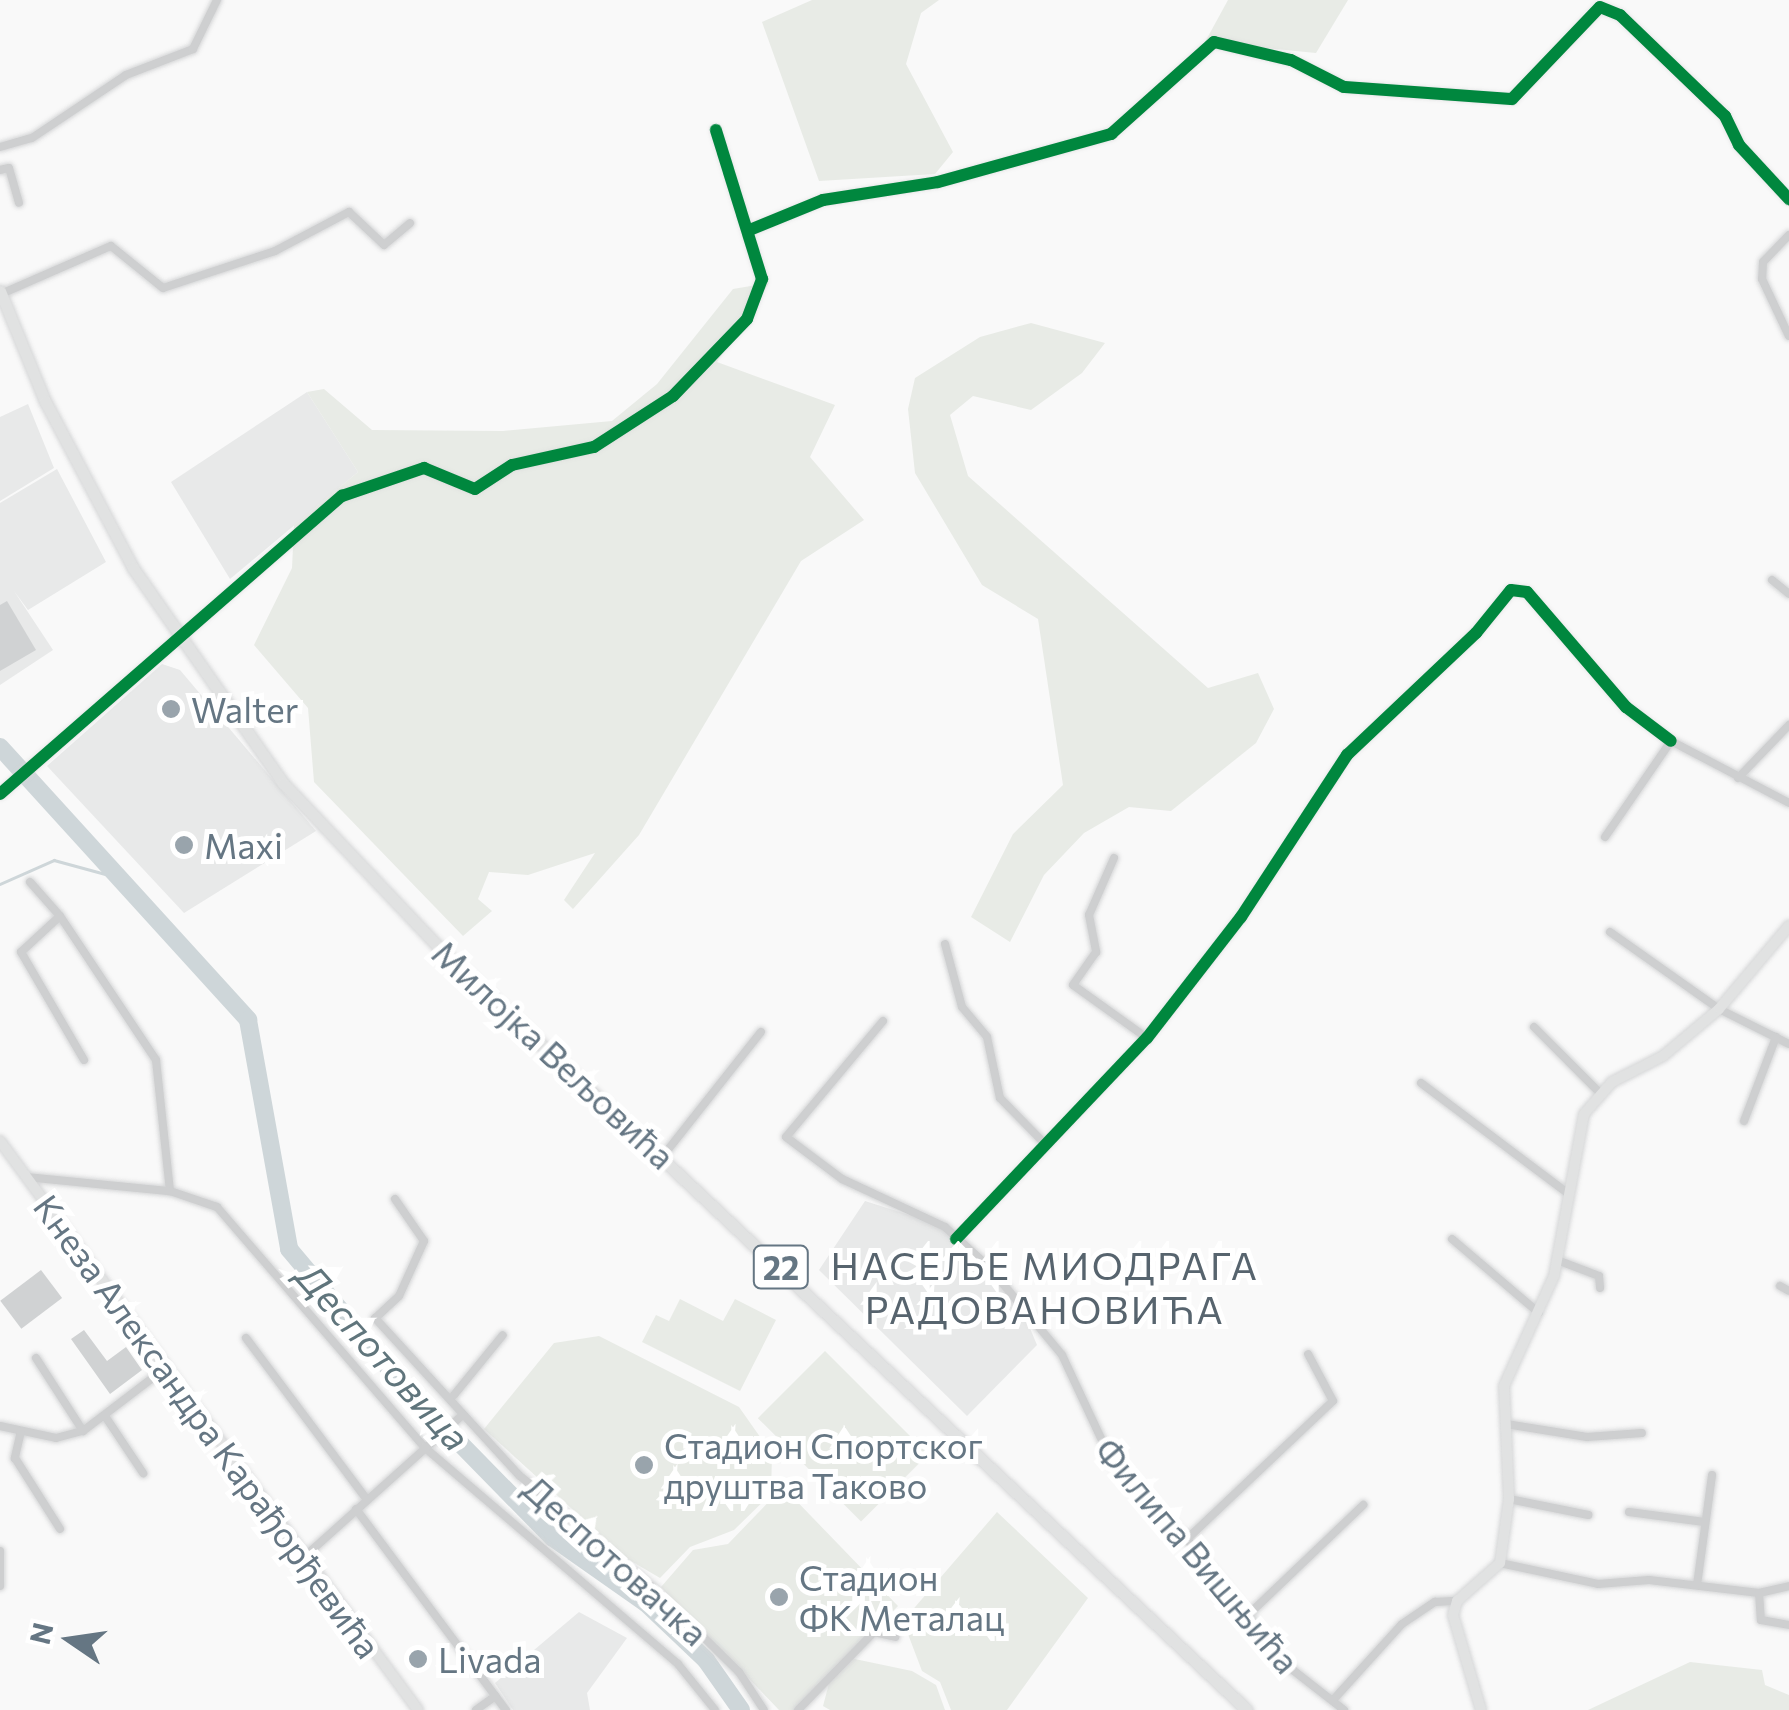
<!DOCTYPE html>
<html>
<head>
<meta charset="utf-8">
<style>
  body { margin:0 }
  #map { position:relative; width:1789px; height:1710px; overflow:hidden; background:#f9f9f9; font-family:Commissioner,sans-serif }
  div>[style] { position:absolute }
  [style*='--x'] { left:calc(var(--x)*1px); top:calc(var(--y)*1px); width:calc(var(--w)*1px); rotate:calc(var(--a)*1deg) }
  .built>* { inset:0; background:#e8e9e9 }
  .green>* { inset:0; background:#e8ebe6; transform-origin:0 0 }
  .stream>* { height:2.5px; margin:-1.25px; padding:0 1.25px; transform-origin:1.25px; border-radius:1.25px; background:#ced6d9 }
  .river>* { height:18px; margin:-9px; padding:0 9px; transform-origin:9px; border-radius:9px; background:#ced6d9 }
  .building>* { inset:0; background:#d0d2d3; transform-origin:0 0 }
  .roads { filter:drop-shadow(0 0 2px #d5d6d7) drop-shadow(0 0 2px #d5d6d7) }
  .street>* { height:8px; margin:-4px; padding:0 4px; transform-origin:4px; border-radius:4px; background:#cecfd0 }
  .secondary>* { height:10px; margin:-5px; padding:0 5px; transform-origin:5px; border-radius:5px; background:#e1e2e2 }
  .primary>* { height:11px; margin:-5.5px; padding:0 5.5px; transform-origin:5.5px; border-radius:5.5px; background:#e1e2e2 }
  .cycleway>* { height:12px; margin:-6px; padding:0 6px; transform-origin:6px; border-radius:6px; background:#00873e }
  .dots>* { width:28px; height:28px; translate:-50% -50%; box-sizing:border-box; border:5px solid #fff; border-radius:50% }
  span { translate:-50% -50%; white-space:nowrap; text-align:center; line-height:1.15; -webkit-text-stroke:10px #fff; paint-order:stroke }
  .shield-label span { padding:2px 8px; background:#fff; border:2px solid; border-radius:8px; -webkit-text-stroke-width:0 }
  .shield-label { font-size:32px; color:#657683; font-weight:700 }
  .poi-label { font-size:35px; color:#657683 }
  .left { translate:0 -50%; text-align:left }
  .street-label { font-size:35px; color:#657683 }
  .neighbourhood-label { font-size:38px; color:#57646e; letter-spacing:2.5px }
  .water-label { font-size:38px; color:#60757c; font-style:italic }
  .north { position:absolute; left:20px; top:1590px; width:100px; height:100px; -webkit-text-stroke:8px #fff; paint-order:stroke; rotate:283deg; font-size:28px; font-weight:700; line-height:40px; text-align:center; color:#657683 }
  .north::after { content:''; display:block; margin:auto; width:35px; height:45px; background:#657683; clip-path:polygon(50% 0,100% 100%,50% 72%,0 100%) }
</style>
</head>
<body>
<div id="map">
  <div class="built">
    <i style="clip-path:polygon(307px 392px,358px 472px,230px 579px,171px 482px)"></i>
    <i style="clip-path:polygon(28px 404px,54px 468px,0 501px,0 417px)"></i>
    <i style="clip-path:polygon(57px 469px,106px 562px,28px 610px,14px 591px,53px 650px,0 685px,0 503px)"></i>
    <i style="clip-path:polygon(162px 664px,180px 670px,316px 831px,184px 913px,47px 766px)"></i>
    <i style="clip-path:polygon(865px 1201px,941px 1225px,1022px 1309px,1037px 1345px,967px 1416px,819px 1270px)"></i>
    <i style="clip-path:polygon(579px 1612px,627px 1638px,587px 1693px,590px 1710px,513px 1710px,495px 1683px)"></i>
  </div>
  <div class="green">
    <i style="clip-path:polygon(812px 0,939px 0,921px 13px,906px 64px,953px 152px,935px 174px,819px 181px,762px 22px)"></i>
    <i style="clip-path:polygon(1228px 0,1348px 0,1316px 53px,1205px 42px)"></i>
    <i style="clip-path:polygon(769px 283px,717px 362px,835px 405px,810px 457px,864px 520px,801px 561px,639px 835px,573px 909px,564px 900px,595px 853px,528px 875px,489px 872px,478px 899px,492px 911px,463px 936px,314px 782px,308px 708px,254px 645px,292px 568px,294px 525px,358px 472px,307px 392px,324px 389px,372px 430px,503px 431px,612px 421px,657px 384px,733px 289px)"></i>
    <i style="clip-path:polygon(1031px 323px,1105px 343px,1082px 373px,1031px 410px,973px 396px,950px 415px,968px 476px,1208px 688px,1258px 673px,1274px 709px,1256px 743px,1171px 811px,1129px 807px,1084px 833px,1044px 875px,1010px 942px,971px 917px,1013px 834px,1063px 785px,1038px 619px,982px 585px,915px 473px,908px 409px,915px 378px,980px 337px)"></i>
    <i style="clip-path:polygon(680px 1299px,723px 1321px,735px 1299px,776px 1320px,740px 1391px,642px 1342px,656px 1315px,669px 1321px)"></i>
    <i style="clip-path:polygon(599px 1336px,739px 1407px,772px 1454px,771px 1494px,734px 1530px,690px 1547px,660px 1578px,626px 1558px,484px 1429px,554px 1343px)"></i>
    <i style="left:825px;top:1351px;width:146px;height:95px;rotate:45deg"></i>
    <i style="clip-path:polygon(783px 1487px,898px 1606px,796px 1710px,779px 1710px,661px 1587px,693px 1550px,728px 1544px)"></i>
    <i style="clip-path:polygon(997px 1512px,1088px 1598px,1007px 1710px,951px 1710px,940px 1682px,922px 1671px,903px 1621px)"></i>
    <i style="clip-path:polygon(850px 1658px,912px 1671px,936px 1685px,945px 1710px,830px 1710px,823px 1706px,831px 1676px)"></i>
    <i style="clip-path:polygon(1690px 1662px,1762px 1670px,1765px 1685px,1789px 1695px,1789px 1710px,1588px 1710px)"></i>
  </div>
  <div class="stream">
    <i style="--x:0;--y:884;--w:59;--a:-24"></i>
    <i style="--x:54;--y:860;--w:68;--a:15.3"></i>
  </div>
  <div class="river">
    <i style="--x:0;--y:747;--w:369;--a:47.7"></i>
    <i style="--x:248;--y:1020;--w:233;--a:79.8"></i>
    <i style="--x:289;--y:1249;--w:177;--a:50"></i>
    <i style="--x:403;--y:1385;--w:214;--a:45.6"></i>
    <i style="--x:553;--y:1538;--w:113;--a:35"></i>
    <i style="--x:646;--y:1603;--w:83;--a:43.5"></i>
    <i style="--x:706;--y:1660;--w:61;--a:55"></i>
  </div>
  <div class="building">
    <i style="clip-path:polygon(7px 601px,36px 650px,0 671px,0 605px)"></i>
    <i style="left:41px;top:1270px;width:35px;height:51px;rotate:53deg"></i>
    <i style="clip-path:polygon(84px 1330px,107px 1361px,126px 1347px,142px 1370px,110px 1394px,71px 1339px)"></i>
  </div>
  <div class="roads">
    <div class="street">
      <i style="--x:0;--y:147;--w:33;--a:-16"></i>
      <i style="--x:32;--y:138;--w:113;--a:-33.8"></i>
      <i style="--x:126;--y:75;--w:72;--a:-21.2"></i>
      <i style="--x:193;--y:49;--w:55;--a:-63.9"></i>
      <i style="--x:0;--y:170;--w:9;--a:-13"></i>
      <i style="--x:9;--y:168;--w:36;--a:74"></i>
      <i style="--x:752;--y:229;--w:77;--a:-22.2"></i>
      <i style="--x:823;--y:200;--w:116;--a:-8.9"></i>
      <i style="--x:938;--y:182;--w:180;--a:-15.5"></i>
      <i style="--x:1111;--y:134;--w:138;--a:-41.8"></i>
      <i style="--x:1214;--y:42;--w:79;--a:13.2"></i>
      <i style="--x:1291;--y:60;--w:59;--a:27"></i>
      <i style="--x:1344;--y:87;--w:168;--a:4.1"></i>
      <i style="--x:1512;--y:99;--w:127;--a:-46.3"></i>
      <i style="--x:1600;--y:7;--w:22;--a:22"></i>
      <i style="--x:1620;--y:15;--w:146;--a:43.9"></i>
      <i style="--x:1725;--y:116;--w:32;--a:64"></i>
      <i style="--x:1739;--y:145;--w:74;--a:47.2"></i>
      <i style="--x:1789;--y:235;--w:37;--a:134"></i>
      <i style="--x:1763;--y:262;--w:17;--a:93"></i>
      <i style="--x:1762;--y:279;--w:63;--a:64.7"></i>
      <i style="--x:1;--y:294;--w:120;--a:-23.6"></i>
      <i style="--x:111;--y:246;--w:67;--a:38.9"></i>
      <i style="--x:163;--y:288;--w:118;--a:-18.3"></i>
      <i style="--x:275;--y:251;--w:84;--a:-27.8"></i>
      <i style="--x:349;--y:212;--w:48;--a:43.3"></i>
      <i style="--x:384;--y:245;--w:34;--a:-40"></i>
      <i style="--x:1772;--y:580;--w:22;--a:39"></i>
      <i style="--x:1738;--y:778;--w:74;--a:-46.1"></i>
      <i style="--x:0;--y:794;--w:454;--a:-41.1"></i>
      <i style="--x:342;--y:496;--w:87;--a:-18.9"></i>
      <i style="--x:424;--y:468;--w:55;--a:22.4"></i>
      <i style="--x:475;--y:489;--w:44;--a:-33"></i>
      <i style="--x:512;--y:465;--w:84;--a:-12.4"></i>
      <i style="--x:594;--y:447;--w:94;--a:-32.8"></i>
      <i style="--x:673;--y:396;--w:107;--a:-46.1"></i>
      <i style="--x:747;--y:319;--w:43;--a:-69.4"></i>
      <i style="--x:762;--y:279;--w:156;--a:-107.2"></i>
      <i style="--x:1605;--y:837;--w:116;--a:-55.5"></i>
      <i style="--x:1671;--y:741;--w:133;--a:27.7"></i>
      <i style="--x:1114;--y:858;--w:62;--a:113.7"></i>
      <i style="--x:1089;--y:915;--w:38;--a:79"></i>
      <i style="--x:1096;--y:952;--w:40;--a:124.9"></i>
      <i style="--x:1073;--y:985;--w:91;--a:35.6"></i>
      <i style="--x:30;--y:882;--w:45;--a:48.6"></i>
      <i style="--x:60;--y:916;--w:53;--a:137.3"></i>
      <i style="--x:21;--y:952;--w:125;--a:59.7"></i>
      <i style="--x:60;--y:916;--w:173;--a:56.3"></i>
      <i style="--x:156;--y:1060;--w:132;--a:83.9"></i>
      <i style="--x:1610;--y:932;--w:133;--a:35.2"></i>
      <i style="--x:1719;--y:1009;--w:78;--a:26.6"></i>
      <i style="--x:945;--y:944;--w:65;--a:74.9"></i>
      <i style="--x:962;--y:1007;--w:39;--a:50"></i>
      <i style="--x:987;--y:1037;--w:62;--a:78"></i>
      <i style="--x:1000;--y:1098;--w:63;--a:45.6"></i>
      <i style="--x:883;--y:1021;--w:151;--a:129.9"></i>
      <i style="--x:786;--y:1137;--w:70;--a:36.9"></i>
      <i style="--x:842;--y:1179;--w:114;--a:25"></i>
      <i style="--x:945;--y:1227;--w:59;--a:42.3"></i>
      <i style="--x:989;--y:1267;--w:114;--a:50.3"></i>
      <i style="--x:1062;--y:1355;--w:120;--a:64.9"></i>
      <i style="--x:1113;--y:1464;--w:105;--a:45.4"></i>
      <i style="--x:1187;--y:1539;--w:164;--a:51.4"></i>
      <i style="--x:1289;--y:1667;--w:70;--a:38"></i>
      <i style="--x:1534;--y:1027;--w:92;--a:45"></i>
      <i style="--x:1421;--y:1083;--w:186;--a:36.9"></i>
      <i style="--x:1744;--y:1121;--w:90;--a:-69.1"></i>
      <i style="--x:663;--y:1156;--w:158;--a:-51.7"></i>
      <i style="--x:26;--y:1177;--w:145;--a:5.6"></i>
      <i style="--x:170;--y:1191;--w:50;--a:18.8"></i>
      <i style="--x:217;--y:1207;--w:317;--a:49.2"></i>
      <i style="--x:424;--y:1447;--w:334;--a:40.5"></i>
      <i style="--x:678;--y:1664;--w:59;--a:51.2"></i>
      <i style="--x:395;--y:1199;--w:51;--a:55.4"></i>
      <i style="--x:424;--y:1241;--w:60;--a:114.4"></i>
      <i style="--x:399;--y:1296;--w:33;--a:137"></i>
      <i style="--x:375;--y:1318;--w:214;--a:47.5"></i>
      <i style="--x:520;--y:1476;--w:177;--a:40"></i>
      <i style="--x:656;--y:1590;--w:117;--a:44.7"></i>
      <i style="--x:739;--y:1672;--w:45;--a:56.7"></i>
      <i style="--x:956;--y:1239;--w:277;--a:-46.5"></i>
      <i style="--x:1147;--y:1038;--w:153;--a:-52.2"></i>
      <i style="--x:1241;--y:917;--w:194;--a:-56.8"></i>
      <i style="--x:1347;--y:755;--w:178;--a:-43.4"></i>
      <i style="--x:1476;--y:633;--w:55;--a:-50.9"></i>
      <i style="--x:1511;--y:590;--w:16;--a:7"></i>
      <i style="--x:1527;--y:592;--w:152;--a:49.3"></i>
      <i style="--x:1626;--y:707;--w:56;--a:37.1"></i>
      <i style="--x:1452;--y:1239;--w:114;--a:40.4"></i>
      <i style="--x:1557;--y:1260;--w:45;--a:20.9"></i>
      <i style="--x:1599;--y:1276;--w:12;--a:85"></i>
      <i style="--x:1780;--y:1286;--w:10;--a:29"></i>
      <i style="--x:246;--y:1338;--w:202;--a:53.2"></i>
      <i style="--x:36;--y:1358;--w:87;--a:57.2"></i>
      <i style="--x:454;--y:1395;--w:77;--a:-50.8"></i>
      <i style="--x:105;--y:1416;--w:69;--a:56.3"></i>
      <i style="--x:1506;--y:1424;--w:82;--a:9.1"></i>
      <i style="--x:1587;--y:1437;--w:55;--a:-4.2"></i>
      <i style="--x:0;--y:1426;--w:57;--a:12.1"></i>
      <i style="--x:56;--y:1438;--w:28;--a:-15"></i>
      <i style="--x:83;--y:1431;--w:101;--a:-37.3"></i>
      <i style="--x:21;--y:1431;--w:28;--a:103"></i>
      <i style="--x:15;--y:1458;--w:84;--a:57.6"></i>
      <i style="--x:1509;--y:1499;--w:81;--a:11.4"></i>
      <i style="--x:356;--y:1509;--w:251;--a:53.3"></i>
      <i style="--x:1629;--y:1512;--w:76;--a:7.6"></i>
      <i style="--x:1187;--y:1539;--w:201;--a:-43.4"></i>
      <i style="--x:1333;--y:1401;--w:53;--a:-118"></i>
      <i style="--x:0;--y:1551;--w:35;--a:90"></i>
      <i style="--x:303;--y:1558;--w:212;--a:-41.9"></i>
      <i style="--x:1500;--y:1563;--w:100;--a:12.1"></i>
      <i style="--x:1598;--y:1584;--w:51;--a:-4.5"></i>
      <i style="--x:1649;--y:1580;--w:111;--a:6.7"></i>
      <i style="--x:1759;--y:1593;--w:31;--a:-13"></i>
      <i style="--x:1697;--y:1585;--w:111;--a:-82.2"></i>
      <i style="--x:1759;--y:1593;--w:27;--a:86"></i>
      <i style="--x:1761;--y:1620;--w:28;--a:10"></i>
      <i style="--x:1247;--y:1616;--w:161;--a:-43.7"></i>
      <i style="--x:1334;--y:1699;--w:101;--a:-47.8"></i>
      <i style="--x:1402;--y:1624;--w:40;--a:-34"></i>
      <i style="--x:1435;--y:1602;--w:22;--a:-3"></i>
      <i style="--x:476;--y:1710;--w:24;--a:-36"></i>
      <i style="--x:798;--y:1710;--w:109;--a:-45.7"></i>
      <i style="--x:874;--y:1632;--w:22;--a:13"></i>
    </div>
    <div class="secondary">
      <i style="--x:0;--y:1141;--w:706;--a:53.7"></i>
      <i style="--x:1481;--y:1710;--w:99;--a:-106.4"></i>
      <i style="--x:1453;--y:1615;--w:15;--a:-74"></i>
      <i style="--x:1457;--y:1601;--w:57;--a:-41.5"></i>
      <i style="--x:1500;--y:1563;--w:65;--a:-82"></i>
      <i style="--x:1509;--y:1499;--w:113;--a:-92.5"></i>
      <i style="--x:1504;--y:1386;--w:121;--a:-65.6"></i>
      <i style="--x:1554;--y:1276;--w:165;--a:-79.5"></i>
      <i style="--x:1584;--y:1114;--w:43;--a:-48.8"></i>
      <i style="--x:1612;--y:1082;--w:57;--a:-27"></i>
      <i style="--x:1663;--y:1056;--w:73;--a:-40"></i>
      <i style="--x:1719;--y:1009;--w:109;--a:-49.9"></i>
    </div>
    <div class="primary">
      <i style="--x:0;--y:291;--w:119;--a:67.8"></i>
      <i style="--x:45;--y:401;--w:189;--a:62.2"></i>
      <i style="--x:133;--y:568;--w:262;--a:55.1"></i>
      <i style="--x:283;--y:783;--w:236;--a:46.5"></i>
      <i style="--x:445;--y:954;--w:1102;--a:43.31"></i>
    </div>
  </div>
  <div class="cycleway">
    <i style="--x:752;--y:229;--w:77;--a:-22.2"></i>
    <i style="--x:823;--y:200;--w:116;--a:-8.9"></i>
    <i style="--x:938;--y:182;--w:180;--a:-15.5"></i>
    <i style="--x:1111;--y:134;--w:138;--a:-41.8"></i>
    <i style="--x:1214;--y:42;--w:79;--a:13.2"></i>
    <i style="--x:1291;--y:60;--w:59;--a:27"></i>
    <i style="--x:1344;--y:87;--w:168;--a:4.1"></i>
    <i style="--x:1512;--y:99;--w:127;--a:-46.3"></i>
    <i style="--x:1600;--y:7;--w:22;--a:22"></i>
    <i style="--x:1620;--y:15;--w:146;--a:43.9"></i>
    <i style="--x:1725;--y:116;--w:32;--a:64"></i>
    <i style="--x:1739;--y:145;--w:74;--a:47.2"></i>
    <i style="--x:0;--y:794;--w:454;--a:-41.1"></i>
    <i style="--x:342;--y:496;--w:87;--a:-18.9"></i>
    <i style="--x:424;--y:468;--w:55;--a:22.4"></i>
    <i style="--x:475;--y:489;--w:44;--a:-33"></i>
    <i style="--x:512;--y:465;--w:84;--a:-12.4"></i>
    <i style="--x:594;--y:447;--w:94;--a:-32.8"></i>
    <i style="--x:673;--y:396;--w:107;--a:-46.1"></i>
    <i style="--x:747;--y:319;--w:43;--a:-69.4"></i>
    <i style="--x:762;--y:279;--w:156;--a:-107.2"></i>
    <i style="--x:956;--y:1239;--w:277;--a:-46.5"></i>
    <i style="--x:1147;--y:1038;--w:153;--a:-52.2"></i>
    <i style="--x:1241;--y:917;--w:194;--a:-56.8"></i>
    <i style="--x:1347;--y:755;--w:178;--a:-43.4"></i>
    <i style="--x:1476;--y:633;--w:55;--a:-50.9"></i>
    <i style="--x:1511;--y:590;--w:16;--a:7"></i>
    <i style="--x:1527;--y:592;--w:152;--a:49.3"></i>
    <i style="--x:1626;--y:707;--w:56;--a:37.1"></i>
  </div>
  <div class="dots">
    <i style="left:171px;top:709px;background:#99a4ac"></i>
    <i style="left:184px;top:845px;background:#99a4ac"></i>
    <i style="left:644px;top:1465px;background:#99a4ac"></i>
    <i style="left:779px;top:1597px;background:#99a4ac"></i>
    <i style="left:418px;top:1659px;background:#99a4ac"></i>
  </div>
  <div class="shield-label">
    <span style="left:781px;top:1267px">22</span>
  </div>
  <div class="poi-label">
    <span class="left" style="left:191px;top:709px">Walter</span>
    <span class="left" style="left:204px;top:845px">Maxi</span>
    <span class="left" style="left:664px;top:1465px">Стадион Спортског<br>друштва Таково</span>
    <span class="left" style="left:799px;top:1597px">Стадион<br>ФК Металац</span>
    <span class="left" style="left:438px;top:1659px">Livada</span>
  </div>
  <div class="street-label">
    <span style="left:554px;top:1054px;rotate:43deg">Милојка Вељовића</span>
    <span style="left:208px;top:1426px;rotate:54deg">Кнеза Александра Карађорђевића</span>
    <span style="left:1198px;top:1555px;rotate:50deg">Филипа Вишњића</span>
    <span style="left:616px;top:1560px;rotate:42deg">Деспотовачка</span>
  </div>
  <div class="neighbourhood-label">
    <span style="left:1045px;top:1287px">НАСЕЉЕ МИОДРАГА<br>РАДОВАНОВИЋА</span>
  </div>
  <div class="water-label">
    <span style="left:384px;top:1356px;rotate:48deg">Деспотовица</span>
  </div>
  <div class="north">N</div>
</div>
</body>
</html>
